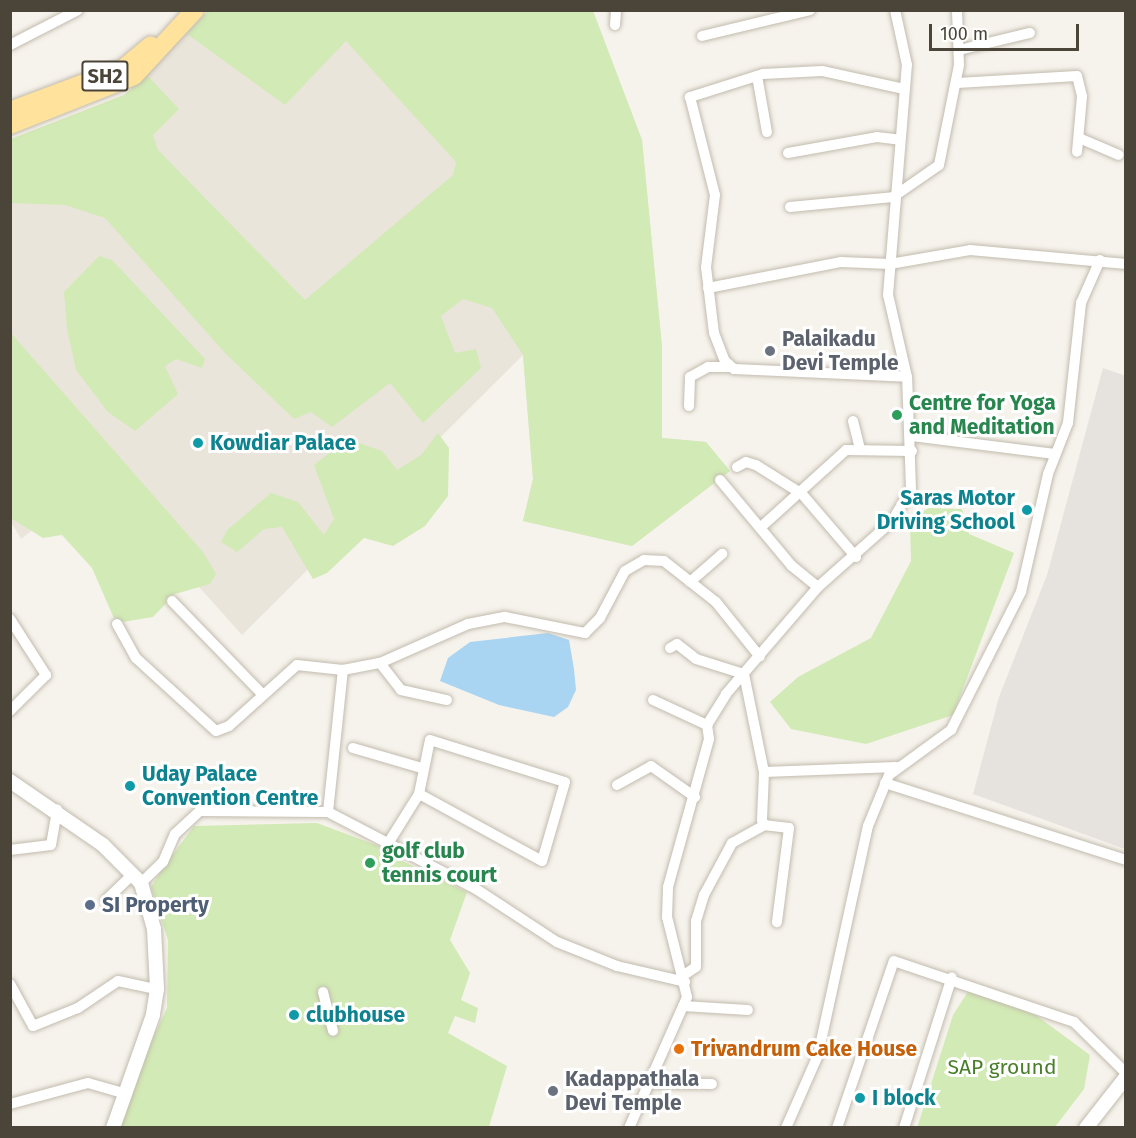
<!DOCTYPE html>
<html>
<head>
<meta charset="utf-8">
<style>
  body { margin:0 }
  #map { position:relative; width:1136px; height:1138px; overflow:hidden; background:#f6f3ec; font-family:"Fira Sans",sans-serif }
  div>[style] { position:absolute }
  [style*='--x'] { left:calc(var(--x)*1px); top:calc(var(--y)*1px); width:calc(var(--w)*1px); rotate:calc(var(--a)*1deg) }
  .residential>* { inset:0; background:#eae5da }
  .industrial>* { inset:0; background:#e6e2dd }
  .green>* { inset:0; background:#d2eab5 }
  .water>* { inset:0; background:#a9d4f2 }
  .roads { filter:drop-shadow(0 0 2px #c2bbae) drop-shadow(0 0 2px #c2bbae) }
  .minor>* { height:10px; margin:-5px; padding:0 5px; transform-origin:5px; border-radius:5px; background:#fff }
  .tertiary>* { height:14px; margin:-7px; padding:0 7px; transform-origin:7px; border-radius:7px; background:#fff }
  .primary>* { height:18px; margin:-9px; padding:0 9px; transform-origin:9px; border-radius:9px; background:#ffe39c }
  .dots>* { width:16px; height:16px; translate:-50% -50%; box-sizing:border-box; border:3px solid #fff; border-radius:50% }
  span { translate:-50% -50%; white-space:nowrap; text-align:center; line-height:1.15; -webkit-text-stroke:6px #fff; paint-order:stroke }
  .shield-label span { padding:2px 4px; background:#fff; border:2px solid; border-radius:4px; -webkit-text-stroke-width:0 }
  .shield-label { font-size:20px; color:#4b4439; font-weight:700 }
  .worship-label { font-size:21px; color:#5b616d; font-weight:700 }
  .left { translate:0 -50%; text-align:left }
  .leisure-label { font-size:21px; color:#27864d; font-weight:700 }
  .culture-label { font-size:21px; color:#0d838f; font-weight:700 }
  .right { translate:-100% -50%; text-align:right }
  .service-label { font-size:21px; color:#4e5e75; font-weight:700 }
  .food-label { font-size:21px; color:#c56008; font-weight:700 }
  .park-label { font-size:21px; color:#4a7f2a }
  .frame { position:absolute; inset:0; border:12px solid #4b4439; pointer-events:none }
  .scale { position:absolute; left:929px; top:24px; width:150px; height:27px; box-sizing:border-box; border:3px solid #4b4439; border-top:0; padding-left:8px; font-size:18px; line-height:21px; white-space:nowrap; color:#4b4439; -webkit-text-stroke:4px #fff; paint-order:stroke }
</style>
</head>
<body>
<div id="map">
  <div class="residential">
    <i style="clip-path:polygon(208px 11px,593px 11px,642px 140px,662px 347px,662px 438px,706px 442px,730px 471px,632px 546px,523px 521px,533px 479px,523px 355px,242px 635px,100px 476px,21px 539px,11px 522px,11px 139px,124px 95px)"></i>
  </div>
  <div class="industrial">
    <i style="clip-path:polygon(1103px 368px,1126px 376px,1125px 849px,973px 794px,999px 697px,1047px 575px)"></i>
  </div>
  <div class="green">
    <i style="clip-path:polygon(208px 11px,593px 11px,642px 140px,662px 347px,662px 438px,706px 442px,730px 471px,632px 546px,523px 521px,533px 479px,523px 355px,492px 308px,463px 299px,441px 316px,455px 353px,476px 349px,481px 368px,423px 423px,390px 383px,332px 427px,311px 412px,294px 419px,224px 352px,105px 218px,65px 205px,11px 203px,11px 139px,124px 95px,147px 75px,179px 109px,153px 135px,158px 150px,305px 300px,453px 175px,456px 162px,346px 41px,285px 105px,187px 34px)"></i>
    <i style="clip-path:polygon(99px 256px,112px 260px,205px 359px,202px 368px,176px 359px,165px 366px,178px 394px,135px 431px,108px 412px,76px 370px,67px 329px,64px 292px)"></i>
    <i style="clip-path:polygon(10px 332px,203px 552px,216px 574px,210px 584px,175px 594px,153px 617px,116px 623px,92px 568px,62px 535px,43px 538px,11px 518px)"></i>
    <i style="clip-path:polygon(438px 433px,449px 448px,448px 496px,425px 526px,393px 546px,364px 538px,327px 573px,313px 579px,282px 527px,264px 529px,237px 552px,221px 542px,227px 530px,271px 493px,298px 502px,324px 535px,334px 519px,314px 465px,347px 439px,382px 451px,397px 470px,421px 455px)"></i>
    <i style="clip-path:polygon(928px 508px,962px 509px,969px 534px,1014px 553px,953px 715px,866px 744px,791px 729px,770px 702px,798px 677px,871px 638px,911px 561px,910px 522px)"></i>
    <i style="clip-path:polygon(317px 823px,400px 854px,398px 859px,467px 892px,450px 940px,470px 973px,461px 1000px,478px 1008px,475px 1023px,455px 1016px,448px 1033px,507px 1066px,489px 1127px,121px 1127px,120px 1109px,167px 1008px,168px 940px,151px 887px,163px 868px,194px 826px)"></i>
    <i style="clip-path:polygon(971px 987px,1037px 1016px,1090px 1055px,1084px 1089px,1055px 1127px,917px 1128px,953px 1015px)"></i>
  </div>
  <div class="water">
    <i style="clip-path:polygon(548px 633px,569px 640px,574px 669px,576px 690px,568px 707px,554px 717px,499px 705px,440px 681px,448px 658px,470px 642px)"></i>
  </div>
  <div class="roads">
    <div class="minor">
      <i style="--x:615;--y:25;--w:15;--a:-86"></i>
      <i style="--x:702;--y:36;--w:111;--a:-13.5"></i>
      <i style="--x:10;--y:45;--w:76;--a:-27.2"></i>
      <i style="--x:959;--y:50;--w:73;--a:-13.5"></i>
      <i style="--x:757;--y:76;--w:57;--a:79.9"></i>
      <i style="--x:957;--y:83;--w:120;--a:-3.3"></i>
      <i style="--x:1077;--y:76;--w:21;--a:76"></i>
      <i style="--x:1082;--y:96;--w:56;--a:95.1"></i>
      <i style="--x:904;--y:89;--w:84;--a:-167.6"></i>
      <i style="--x:822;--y:71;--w:59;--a:177.1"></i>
      <i style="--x:763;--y:74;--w:77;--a:162.5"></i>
      <i style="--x:690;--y:97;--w:101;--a:75.7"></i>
      <i style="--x:715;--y:195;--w:73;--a:97.1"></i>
      <i style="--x:706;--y:267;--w:66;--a:83.1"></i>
      <i style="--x:714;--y:333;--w:30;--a:69"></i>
      <i style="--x:725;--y:361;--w:12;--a:42"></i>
      <i style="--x:734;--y:369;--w:173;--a:2.6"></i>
      <i style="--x:1079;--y:138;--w:43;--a:23"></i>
      <i style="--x:788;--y:153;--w:90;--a:-10.2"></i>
      <i style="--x:877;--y:137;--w:23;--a:7"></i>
      <i style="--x:790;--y:207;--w:103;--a:-5.5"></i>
      <i style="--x:893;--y:197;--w:56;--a:-34.8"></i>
      <i style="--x:939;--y:165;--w:102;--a:-78.7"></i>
      <i style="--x:959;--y:65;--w:55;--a:-92.1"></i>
      <i style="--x:708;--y:288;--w:136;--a:-11.1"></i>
      <i style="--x:841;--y:262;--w:49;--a:2.3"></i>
      <i style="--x:890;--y:264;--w:81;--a:-9.9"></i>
      <i style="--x:970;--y:250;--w:157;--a:5.1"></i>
      <i style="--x:689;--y:406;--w:29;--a:-88"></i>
      <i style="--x:690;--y:377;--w:21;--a:-29"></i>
      <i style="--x:708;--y:367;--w:23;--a:0"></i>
      <i style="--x:853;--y:421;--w:29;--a:76"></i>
      <i style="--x:912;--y:436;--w:144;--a:7.2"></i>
      <i style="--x:737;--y:467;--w:10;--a:-29"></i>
      <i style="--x:746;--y:462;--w:10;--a:17"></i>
      <i style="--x:756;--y:465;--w:54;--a:32.2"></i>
      <i style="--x:802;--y:494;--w:83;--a:49.4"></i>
      <i style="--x:720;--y:480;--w:112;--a:50.1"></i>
      <i style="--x:792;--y:566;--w:33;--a:39"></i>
      <i style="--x:760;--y:528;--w:116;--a:-42.2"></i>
      <i style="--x:846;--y:450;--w:66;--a:0.9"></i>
      <i style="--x:690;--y:582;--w:43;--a:-41.2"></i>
      <i style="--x:172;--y:601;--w:128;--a:45.9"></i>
      <i style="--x:10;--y:619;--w:67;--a:57.3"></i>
      <i style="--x:46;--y:675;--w:51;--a:135"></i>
      <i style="--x:117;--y:624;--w:39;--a:61"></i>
      <i style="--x:136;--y:658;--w:108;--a:42.4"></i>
      <i style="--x:216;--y:731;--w:14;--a:-21"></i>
      <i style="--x:229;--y:726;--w:91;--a:-41.9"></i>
      <i style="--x:297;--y:665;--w:46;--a:6.2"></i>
      <i style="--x:343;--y:670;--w:38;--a:-11"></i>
      <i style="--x:380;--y:663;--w:96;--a:-23.9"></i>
      <i style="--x:468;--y:624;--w:38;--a:-11"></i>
      <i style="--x:505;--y:617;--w:82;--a:11.3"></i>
      <i style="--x:585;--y:633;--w:21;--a:-45"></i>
      <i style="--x:600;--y:618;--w:53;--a:-62"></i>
      <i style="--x:625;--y:571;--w:22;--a:-30"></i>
      <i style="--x:644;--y:560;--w:20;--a:3"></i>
      <i style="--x:664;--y:561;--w:66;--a:38.3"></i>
      <i style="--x:716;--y:602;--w:70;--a:51.3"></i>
      <i style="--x:670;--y:648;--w:8;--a:-30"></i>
      <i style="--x:677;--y:644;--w:24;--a:38"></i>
      <i style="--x:696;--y:659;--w:50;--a:17.4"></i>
      <i style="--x:744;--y:674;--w:100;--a:78.5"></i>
      <i style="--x:764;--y:772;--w:48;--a:92.4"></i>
      <i style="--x:762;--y:820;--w:5;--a:68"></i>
      <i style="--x:764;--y:825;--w:25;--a:7"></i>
      <i style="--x:789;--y:828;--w:95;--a:97.3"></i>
      <i style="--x:380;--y:663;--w:34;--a:52"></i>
      <i style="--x:401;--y:690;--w:47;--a:12.3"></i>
      <i style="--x:653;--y:700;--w:60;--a:24.8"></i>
      <i style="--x:353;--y:748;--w:72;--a:16.2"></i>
      <i style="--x:764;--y:772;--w:132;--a:-2.2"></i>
      <i style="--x:885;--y:783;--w:253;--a:17.7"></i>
      <i style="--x:617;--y:785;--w:39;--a:-29"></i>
      <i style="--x:651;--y:766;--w:54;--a:35.2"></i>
      <i style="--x:328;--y:812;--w:143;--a:-84"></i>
      <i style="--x:389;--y:842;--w:57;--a:-58"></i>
      <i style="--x:419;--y:794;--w:55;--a:-78.5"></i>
      <i style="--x:430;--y:740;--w:141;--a:17.3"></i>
      <i style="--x:565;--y:782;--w:82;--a:106.2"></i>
      <i style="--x:542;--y:861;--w:140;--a:-151.4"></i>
      <i style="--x:10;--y:850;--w:41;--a:-7"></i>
      <i style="--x:51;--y:845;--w:36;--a:-80"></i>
      <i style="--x:141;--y:883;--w:30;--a:-44"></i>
      <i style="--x:163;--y:862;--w:30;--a:-67"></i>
      <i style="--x:175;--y:834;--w:34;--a:-43"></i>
      <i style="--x:200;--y:811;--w:128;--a:0.4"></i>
      <i style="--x:328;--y:812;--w:167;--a:27.5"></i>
      <i style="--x:476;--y:889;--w:97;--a:33.2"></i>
      <i style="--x:557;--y:942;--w:65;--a:21.8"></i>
      <i style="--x:617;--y:966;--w:70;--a:13.2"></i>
      <i style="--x:106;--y:900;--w:37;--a:-44"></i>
      <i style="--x:684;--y:975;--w:14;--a:-34"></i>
      <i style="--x:696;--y:967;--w:46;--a:-90"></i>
      <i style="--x:696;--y:921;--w:27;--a:-73"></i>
      <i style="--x:704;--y:895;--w:59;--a:-61.7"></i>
      <i style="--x:732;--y:843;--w:37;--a:-29"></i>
      <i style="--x:10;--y:984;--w:48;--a:61.3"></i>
      <i style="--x:33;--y:1026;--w:48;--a:-21.8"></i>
      <i style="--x:78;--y:1008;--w:48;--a:-34"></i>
      <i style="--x:118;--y:981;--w:40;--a:12"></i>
      <i style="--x:323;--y:992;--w:40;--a:75.6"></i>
      <i style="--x:683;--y:1006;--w:65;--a:3.5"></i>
      <i style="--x:648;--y:1083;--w:64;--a:0.9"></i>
      <i style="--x:10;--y:1104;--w:81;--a:-15.1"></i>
      <i style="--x:88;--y:1083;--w:35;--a:16"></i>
      <i style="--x:629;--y:1128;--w:143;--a:-66.1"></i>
      <i style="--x:687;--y:997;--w:82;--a:-104"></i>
      <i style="--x:667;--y:917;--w:30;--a:-88"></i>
      <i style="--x:668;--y:887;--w:154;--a:-74.5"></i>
      <i style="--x:709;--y:739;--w:14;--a:-98"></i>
      <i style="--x:707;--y:725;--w:36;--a:-58"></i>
      <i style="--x:726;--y:694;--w:141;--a:-49.3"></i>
      <i style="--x:818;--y:587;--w:99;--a:-41.7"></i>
      <i style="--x:892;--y:521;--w:37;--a:-59"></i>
      <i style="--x:911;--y:489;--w:112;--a:-92"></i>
      <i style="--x:907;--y:377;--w:84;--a:-103"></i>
      <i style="--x:888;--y:295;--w:231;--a:-85.3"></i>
      <i style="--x:907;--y:65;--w:56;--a:-102.3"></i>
      <i style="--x:786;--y:1128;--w:80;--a:-66.3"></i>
      <i style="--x:818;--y:1055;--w:234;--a:-77.7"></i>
      <i style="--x:868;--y:826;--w:55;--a:-67.6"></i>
      <i style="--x:889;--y:775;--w:77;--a:-36"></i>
      <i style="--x:951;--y:730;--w:155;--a:-63.1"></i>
      <i style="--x:1021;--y:592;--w:121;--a:-77.1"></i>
      <i style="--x:1048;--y:474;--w:55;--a:-68.6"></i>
      <i style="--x:1068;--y:423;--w:121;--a:-83.8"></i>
      <i style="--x:1081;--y:303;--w:47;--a:-66.2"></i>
      <i style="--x:837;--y:1128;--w:176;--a:-71.2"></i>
      <i style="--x:894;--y:961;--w:190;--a:18.7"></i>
      <i style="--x:1074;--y:1022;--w:73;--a:44.4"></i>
      <i style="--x:904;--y:1128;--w:158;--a:-72.4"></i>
    </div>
    <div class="tertiary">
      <i style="--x:10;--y:781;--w:113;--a:34.5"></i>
      <i style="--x:103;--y:845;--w:54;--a:45"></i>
      <i style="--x:141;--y:883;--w:48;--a:74.2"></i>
      <i style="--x:154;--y:929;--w:60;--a:87.1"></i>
      <i style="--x:157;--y:989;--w:26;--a:99"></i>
      <i style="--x:153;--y:1015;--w:120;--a:109.5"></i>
      <i style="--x:1086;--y:1128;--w:65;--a:-51.9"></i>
    </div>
    <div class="primary">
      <i style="--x:10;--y:111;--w:122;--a:-20.7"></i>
      <i style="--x:124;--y:68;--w:35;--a:-40"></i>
      <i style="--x:10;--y:125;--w:133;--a:-21.6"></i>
      <i style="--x:134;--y:76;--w:90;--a:-47.3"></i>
    </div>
  </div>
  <div class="dots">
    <i style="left:770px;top:351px;background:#6b7280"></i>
    <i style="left:897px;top:415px;background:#2e9e5b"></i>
    <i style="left:198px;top:443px;background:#0f9aa8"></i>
    <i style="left:1027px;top:510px;background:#0f9aa8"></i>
    <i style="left:130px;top:786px;background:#0f9aa8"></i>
    <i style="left:370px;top:863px;background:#2e9e5b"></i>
    <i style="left:90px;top:905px;background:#5c6f8a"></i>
    <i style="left:294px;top:1015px;background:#0f9aa8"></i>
    <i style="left:679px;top:1049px;background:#e8710a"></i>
    <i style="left:553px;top:1091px;background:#6b7280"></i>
    <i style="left:860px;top:1098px;background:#0f9aa8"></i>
  </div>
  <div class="shield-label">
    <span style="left:105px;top:76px">SH2</span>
  </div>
  <div class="worship-label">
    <span class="left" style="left:782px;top:351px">Palaikadu<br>Devi Temple</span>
    <span class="left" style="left:565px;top:1091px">Kadappathala<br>Devi Temple</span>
  </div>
  <div class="leisure-label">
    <span class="left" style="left:909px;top:415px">Centre for Yoga<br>and Meditation</span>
    <span class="left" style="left:382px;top:863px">golf club<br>tennis court</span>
  </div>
  <div class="culture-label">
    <span class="left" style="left:210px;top:443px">Kowdiar Palace</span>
    <span class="right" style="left:1015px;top:510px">Saras Motor<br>Driving School</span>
    <span class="left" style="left:142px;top:786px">Uday Palace<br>Convention Centre</span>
    <span class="left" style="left:306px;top:1015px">clubhouse</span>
    <span class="left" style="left:872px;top:1098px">I block</span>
  </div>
  <div class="service-label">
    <span class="left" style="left:102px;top:905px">SI Property</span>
  </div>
  <div class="food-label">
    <span class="left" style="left:691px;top:1049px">Trivandrum Cake House</span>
  </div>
  <div class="park-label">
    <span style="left:1002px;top:1067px">SAP ground</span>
  </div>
  <div class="frame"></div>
  <div class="scale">100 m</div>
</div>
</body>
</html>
